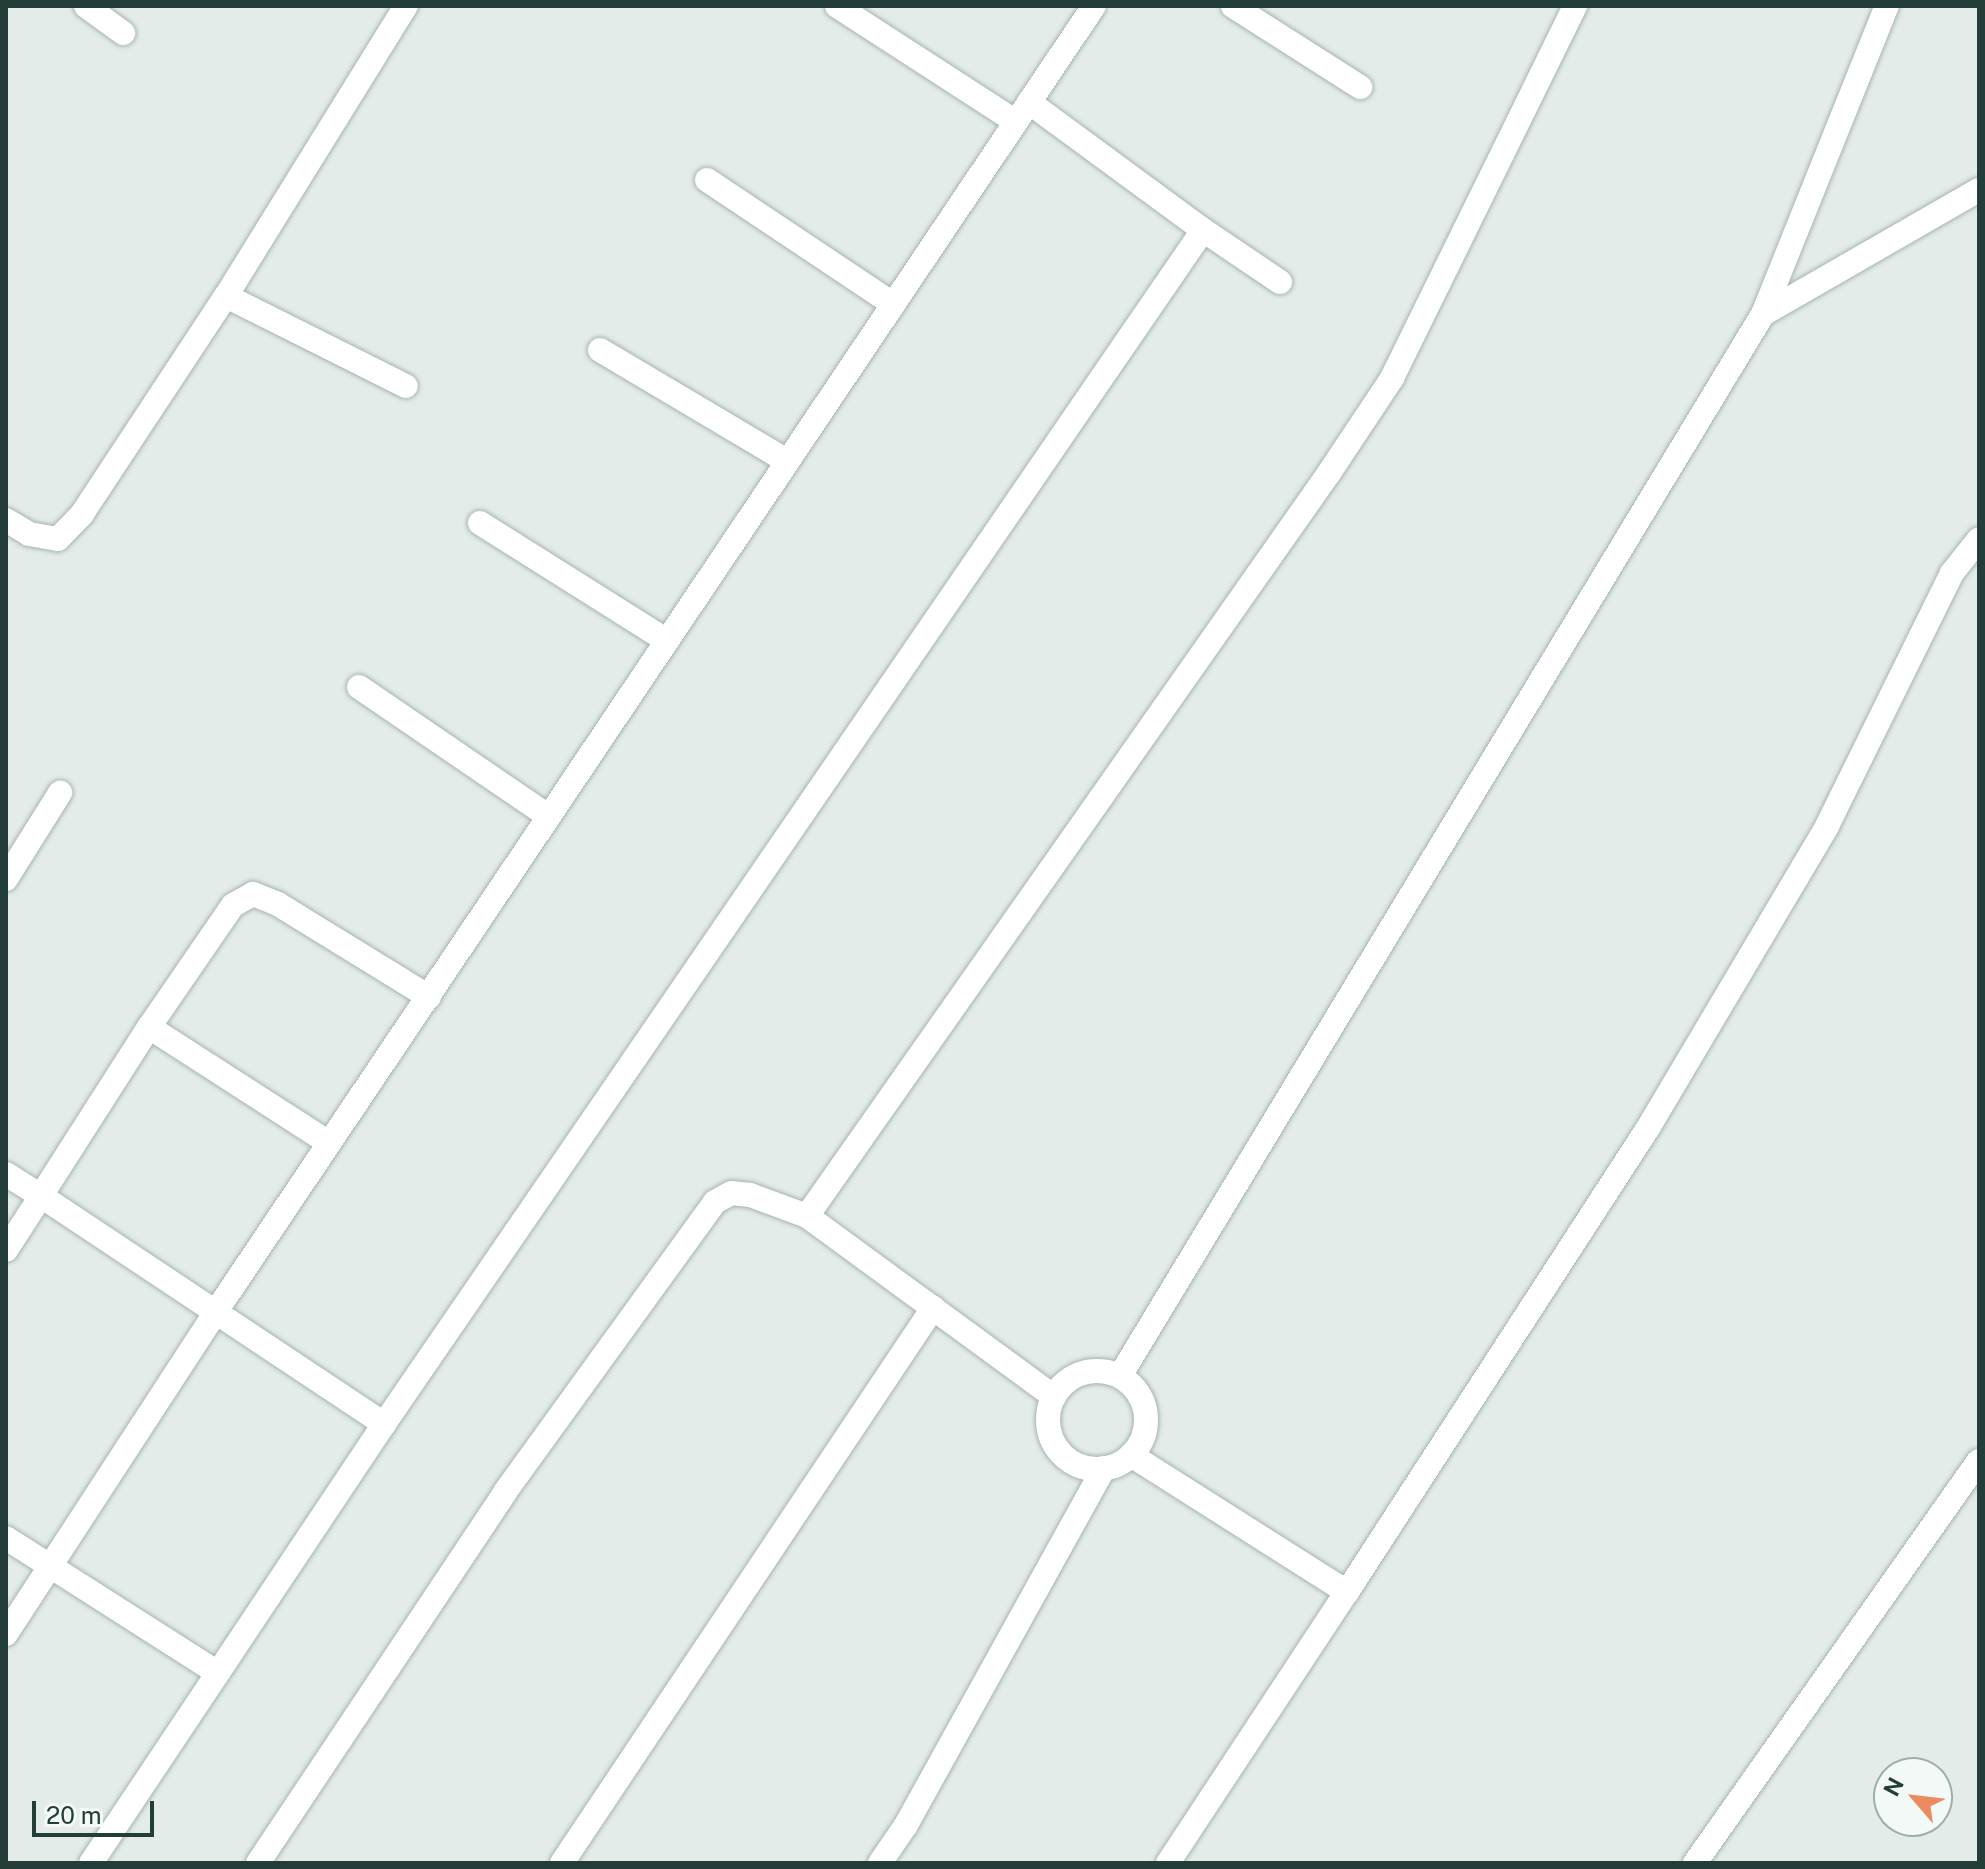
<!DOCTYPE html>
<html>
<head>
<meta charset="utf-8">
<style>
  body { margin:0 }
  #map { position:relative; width:1985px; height:1869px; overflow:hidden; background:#e3ece9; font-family:"Public Sans",sans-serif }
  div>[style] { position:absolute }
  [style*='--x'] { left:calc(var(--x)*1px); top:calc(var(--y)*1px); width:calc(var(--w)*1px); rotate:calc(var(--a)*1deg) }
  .roads { filter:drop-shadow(0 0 2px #a6b4b0) drop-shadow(0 0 2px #a6b4b0) }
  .minor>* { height:24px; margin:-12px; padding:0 12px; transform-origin:12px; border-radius:12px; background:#fff }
  .minor>.ring { margin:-12px; padding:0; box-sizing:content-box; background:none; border:24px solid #fff; border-radius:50% }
  span { translate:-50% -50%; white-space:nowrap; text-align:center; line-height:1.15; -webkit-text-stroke:7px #f3f9f6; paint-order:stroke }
  .frame { position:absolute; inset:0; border:8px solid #233d38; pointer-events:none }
  .north { position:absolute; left:1873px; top:1757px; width:80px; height:80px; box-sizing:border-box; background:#f3f9f6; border:2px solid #a0aeaa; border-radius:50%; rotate:298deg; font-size:22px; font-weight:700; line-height:32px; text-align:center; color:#233d38 }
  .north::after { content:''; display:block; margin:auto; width:28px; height:36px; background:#ed8b60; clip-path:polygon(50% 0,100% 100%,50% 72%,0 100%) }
  .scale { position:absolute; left:32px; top:1801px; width:122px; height:36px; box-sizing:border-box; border:4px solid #233d38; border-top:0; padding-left:10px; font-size:24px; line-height:28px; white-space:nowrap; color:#233d38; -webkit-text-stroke:6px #f3f9f6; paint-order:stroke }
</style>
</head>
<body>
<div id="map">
  <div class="roads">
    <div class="minor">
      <i style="--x:86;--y:6;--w:46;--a:36.1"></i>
      <i style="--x:837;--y:6;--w:213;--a:32.9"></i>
      <i style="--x:1233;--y:6;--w:151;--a:32.5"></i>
      <i style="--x:707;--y:180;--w:224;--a:33.7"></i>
      <i style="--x:1203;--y:230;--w:93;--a:34"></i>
      <i style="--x:226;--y:296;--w:201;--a:26.6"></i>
      <i style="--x:1763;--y:314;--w:332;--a:-68.1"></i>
      <i style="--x:600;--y:350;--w:217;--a:30.7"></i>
      <i style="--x:6;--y:520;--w:27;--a:31"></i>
      <i style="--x:29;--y:534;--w:29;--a:10"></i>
      <i style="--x:58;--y:539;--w:35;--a:-46"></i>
      <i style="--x:82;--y:514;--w:261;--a:-56.6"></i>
      <i style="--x:226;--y:296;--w:341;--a:-58.2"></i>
      <i style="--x:480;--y:523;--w:220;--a:32.2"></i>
      <i style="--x:359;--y:687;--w:229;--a:34.3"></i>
      <i style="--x:6;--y:879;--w:102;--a:-57.9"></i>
      <i style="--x:429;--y:997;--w:177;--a:-148.4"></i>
      <i style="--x:278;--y:904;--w:27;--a:-158"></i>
      <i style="--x:253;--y:894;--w:23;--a:151"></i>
      <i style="--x:233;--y:905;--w:148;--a:124.5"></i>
      <i style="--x:149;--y:1027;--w:201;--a:122.6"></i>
      <i style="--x:41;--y:1196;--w:412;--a:33.6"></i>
      <i style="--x:384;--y:1424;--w:1448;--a:-55.55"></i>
      <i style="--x:1203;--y:230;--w:216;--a:-143.7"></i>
      <i style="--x:149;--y:1027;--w:214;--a:32.8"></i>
      <i style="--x:6;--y:1174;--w:41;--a:32.2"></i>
      <i style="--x:41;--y:1196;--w:64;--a:122.9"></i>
      <i style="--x:807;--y:1216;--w:908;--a:-54.91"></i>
      <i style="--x:1329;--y:473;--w:114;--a:-56.4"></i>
      <i style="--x:1392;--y:378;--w:415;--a:-63.8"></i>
      <i class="ring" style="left:1048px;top:1371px;width:74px;height:74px"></i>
      <i style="--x:1120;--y:1376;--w:1241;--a:-58.81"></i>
      <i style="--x:1763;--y:314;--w:249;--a:-29.9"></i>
      <i style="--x:1131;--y:1455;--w:256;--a:32.4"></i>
      <i style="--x:1347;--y:1592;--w:553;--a:-57.03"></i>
      <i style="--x:1648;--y:1128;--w:351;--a:-59.3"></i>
      <i style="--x:1827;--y:826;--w:282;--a:-63.7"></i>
      <i style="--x:1952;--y:573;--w:43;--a:-51.5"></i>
      <i style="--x:6;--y:1538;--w:251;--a:32.5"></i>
      <i style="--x:6;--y:1634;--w:387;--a:-56.9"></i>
      <i style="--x:217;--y:1310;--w:1571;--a:-56.08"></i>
      <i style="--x:91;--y:1863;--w:528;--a:-56.28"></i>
      <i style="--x:258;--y:1863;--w:446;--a:-56.3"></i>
      <i style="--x:505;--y:1492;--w:358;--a:-54.1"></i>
      <i style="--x:715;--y:1202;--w:18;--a:-29"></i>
      <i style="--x:731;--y:1193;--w:19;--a:6"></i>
      <i style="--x:750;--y:1195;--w:61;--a:20.2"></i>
      <i style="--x:807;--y:1216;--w:306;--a:36.2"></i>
      <i style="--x:562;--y:1863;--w:668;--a:-56.24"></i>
      <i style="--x:880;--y:1863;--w:46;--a:-55.6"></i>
      <i style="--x:906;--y:1825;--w:408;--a:-61"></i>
      <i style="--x:1168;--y:1863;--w:325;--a:-56.6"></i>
      <i style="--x:1695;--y:1863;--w:492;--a:-54.8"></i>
    </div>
  </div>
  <div class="frame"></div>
  <div class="north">N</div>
  <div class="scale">20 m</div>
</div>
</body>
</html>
